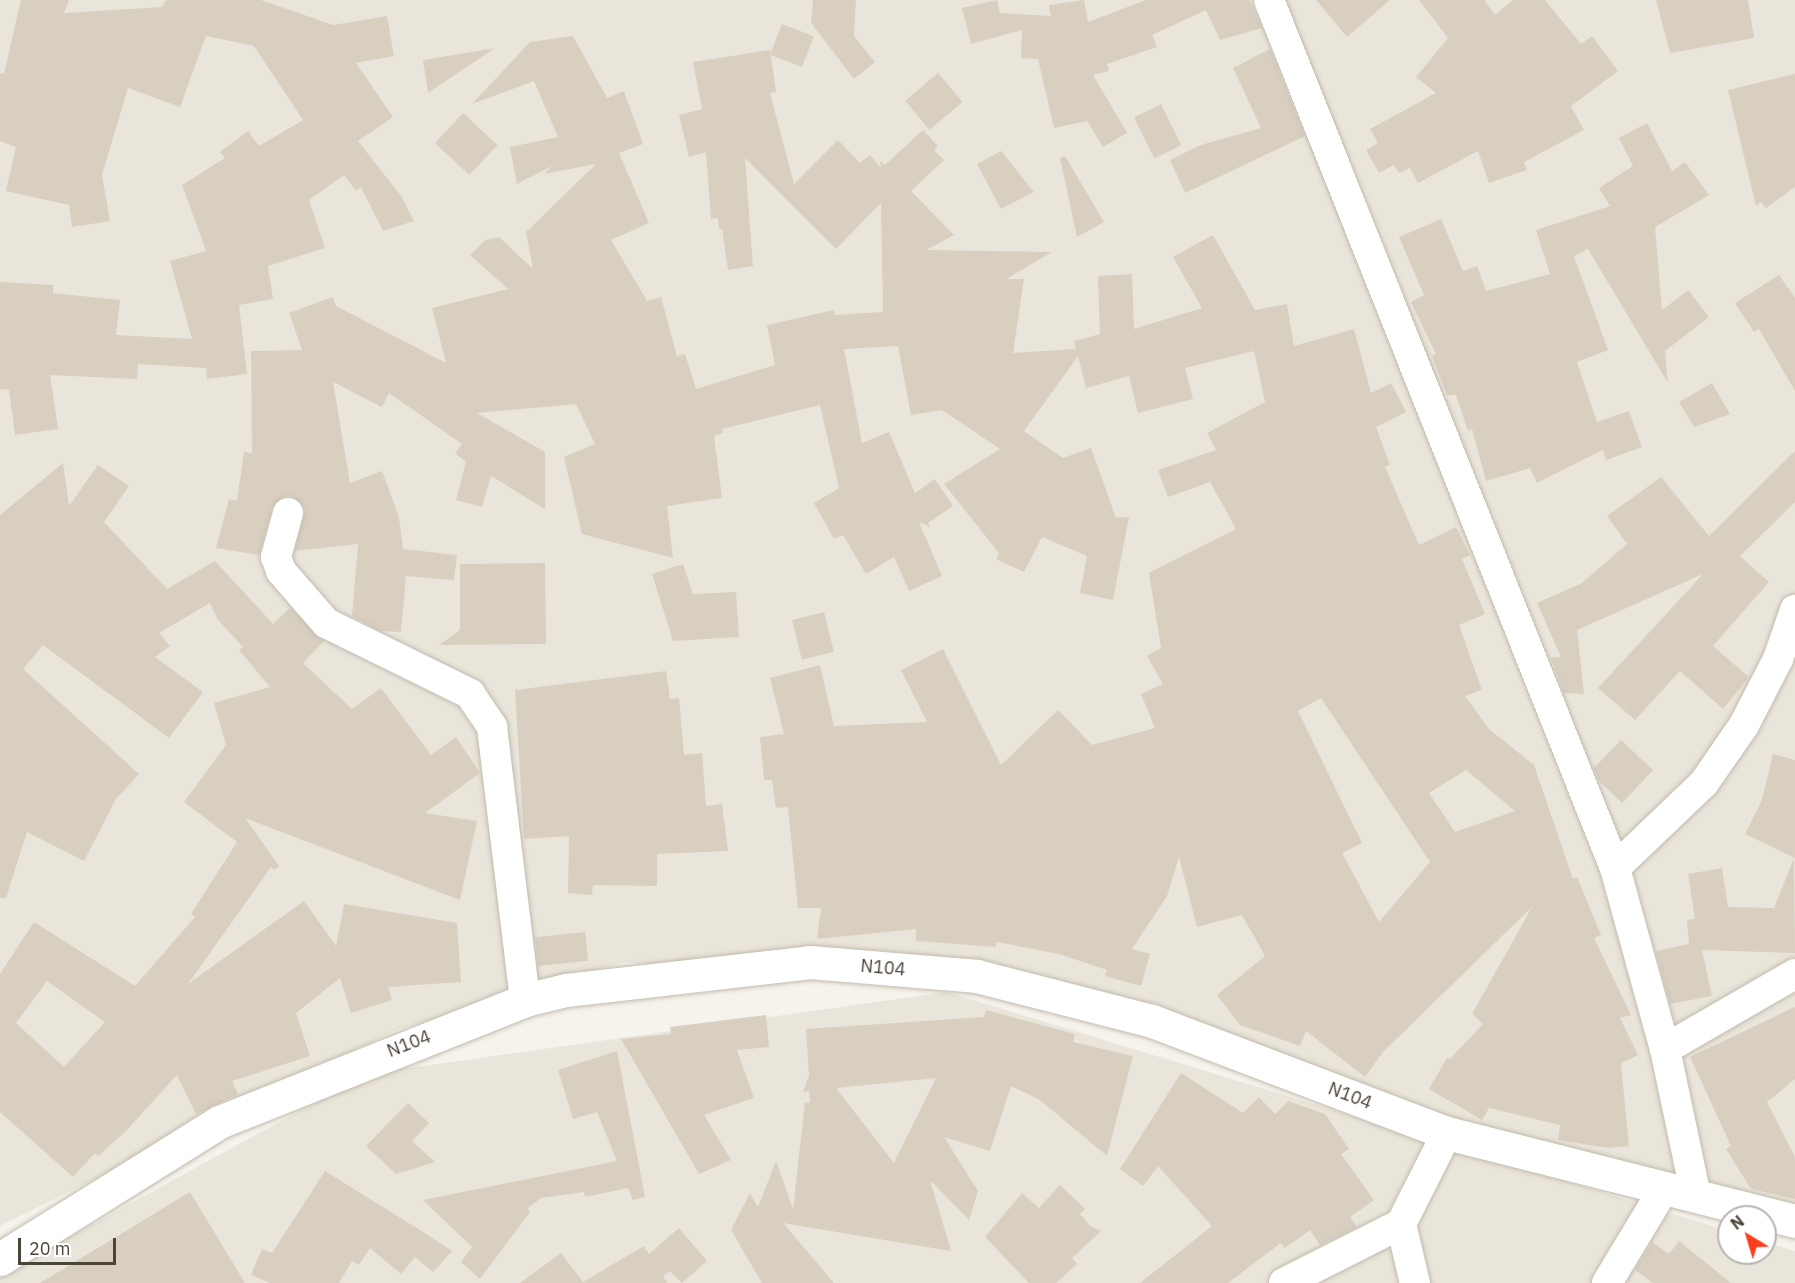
<!DOCTYPE html>
<html>
<head>
<meta charset="utf-8">
<style>
  body { margin:0 }
  #map { position:relative; width:1795px; height:1283px; overflow:hidden; background:#f6f3ec; font-family:"IBM Plex Sans",sans-serif }
  div>[style] { position:absolute }
  [style*='--x'] { left:calc(var(--x)*1px); top:calc(var(--y)*1px); width:calc(var(--w)*1px); rotate:calc(var(--a)*1deg) }
  .residential>* { inset:0; background:#eae5da }
  .building>* { inset:0; background:#d8cfc1; transform-origin:0 0 }
  .roads { filter:drop-shadow(0 0 2px #c2bbae) drop-shadow(0 0 2px #c2bbae) }
  .minor>* { height:30px; margin:-15px; padding:0 15px; transform-origin:15px; border-radius:15px; background:#fff }
  .tertiary>* { height:33px; margin:-16.5px; padding:0 16.5px; transform-origin:16.5px; border-radius:16.5px; background:#fff }
  span { translate:-50% -50%; white-space:nowrap; text-align:center; line-height:1.15; -webkit-text-stroke:4.5px #fff; paint-order:stroke }
  .street-label { font-size:18px; color:#4b4439 }
  .north { position:absolute; left:1717px; top:1205px; width:60px; height:60px; box-sizing:border-box; background:#fff; border:2px solid #b7b4b0; border-radius:50%; rotate:322deg; font-size:16px; font-weight:700; line-height:24px; text-align:center; color:#4b4439 }
  .north::after { content:''; display:block; margin:auto; width:21px; height:27px; background:#fc3f1d; clip-path:polygon(50% 0,100% 100%,50% 72%,0 100%) }
  .scale { position:absolute; left:18px; top:1238px; width:98px; height:27px; box-sizing:border-box; border:3px solid #4b4439; border-top:0; padding-left:8px; font-size:18px; line-height:21px; white-space:nowrap; color:#4b4439; -webkit-text-stroke:4px #fff; paint-order:stroke }
</style>
</head>
<body>
<div id="map">
  <div class="residential">
    <i style="clip-path:polygon(0 0,1795px 0,1795px 1212px,992px 995px,624px 962px,396px 1030px,0 1226px)"></i>
    <i style="clip-path:polygon(947px 992px,1729px 1231px,1729px 1253px,1765px 1253px,1765px 1242px,1795px 1251px,1795px 1283px,0 1283px,0 1275px,367px 1074px)"></i>
  </div>
  <div class="building">
    <i style="clip-path:polygon(21px 0,69px 0,64px 13px,162px 7px,166px 0,261px 0,333px 25px,387px 16px,394px 56px,356px 63px,393px 117px,358px 141px,402px 197px,414px 221px,383px 231px,361px 187px,356px 191px,344px 175px,309px 200px,325px 248px,268px 266px,273px 299px,239px 305px,247px 374px,207px 379px,206px 368px,138px 364px,137px 379px,50px 375px,58px 429px,15px 435px,9px 390px,0 389px,0 282px,53px 285px,53px 293px,120px 300px,116px 335px,192px 339px,170px 261px,206px 251px,182px 185px,225px 158px,220px 152px,248px 131px,259px 146px,303px 120px,254px 46px,206px 36px,180px 107px,128px 88px,102px 175px,110px 221px,72px 227px,69px 205px,6px 191px,16px 147px,0 141px,0 73px,4px 74px)"></i>
    <i style="clip-path:polygon(813px 0,856px 0,854px 36px,875px 62px,854px 79px,811px 23px)"></i>
    <i style="clip-path:polygon(997px 0,1000px 13px,1051px 16px,1049px 5px,1084px 0,1088px 22px,1146px 0,1249px 0,1262px 28px,1220px 40px,1206px 10px,1152px 35px,1157px 47px,1107px 64px,1109px 71px,1093px 75px,1127px 133px,1103px 147px,1087px 121px,1054px 128px,1038px 59px,1021px 58px,1022px 30px,971px 44px,962px 8px)"></i>
    <i style="clip-path:polygon(1316px 0,1390px 0,1347px 37px)"></i>
    <i style="clip-path:polygon(1419px 0,1484px 0,1495px 15px,1513px 0,1545px 0,1581px 44px,1592px 36px,1618px 71px,1571px 106px,1584px 130px,1524px 162px,1527px 170px,1489px 183px,1478px 151px,1418px 183px,1410px 168px,1399px 173px,1394px 165px,1379px 173px,1366px 150px,1378px 143px,1370px 129px,1436px 93px,1416px 77px,1448px 38px)"></i>
    <i style="clip-path:polygon(1656px 0,1748px 0,1754px 38px,1670px 53px)"></i>
    <i style="left:782px;top:24px;width:34px;height:33px;rotate:21deg"></i>
    <i style="clip-path:polygon(evenodd,573px 36px,607px 98px,624px 91px,643px 144px,619px 153px,649px 223px,611px 240px,647px 301px,661px 297px,677px 356px,685px 354px,696px 389px,775px 365px,767px 325px,834px 310px,835px 315px,883px 312px,881px 203px,836px 249px,745px 158px,753px 266px,728px 270px,722px 229px,719px 229px,718px 218px,711px 219px,706px 152px,689px 157px,679px 115px,702px 109px,693px 62px,770px 50px,776px 92px,770px 93px,794px 184px,838px 140px,860px 163px,870px 155px,881px 168px,880px 161px,885px 165px,923px 130px,938px 146px,934px 150px,944px 160px,911px 191px,954px 235px,926px 250px,1052px 252px,1006px 279px,1024px 279px,1013px 353px,1076px 349px,1074px 341px,1100px 334px,1098px 276px,1132px 274px,1134px 329px,1202px 308px,1173px 257px,1213px 235px,1255px 310px,1287px 304px,1294px 346px,1354px 329px,1371px 393px,1391px 383px,1406px 412px,1376px 427px,1390px 465px,1385px 467px,1419px 545px,1456px 527px,1470px 555px,1462px 559px,1485px 614px,1459px 625px,1482px 690px,1465px 696px,1489px 729px,1534px 765px,1573px 879px,1577px 877px,1601px 935px,1594px 938px,1631px 1015px,1620px 1018px,1638px 1055px,1621px 1063px,1629px 1146px,1608px 1148px,1558px 1140px,1560px 1125px,1489px 1108px,1482px 1120px,1429px 1089px,1447px 1058px,1450px 1059px,1483px 1024px,1472px 1014px,1532px 907px,1383px 1052px,1365px 1077px,1306px 1031px,1300px 1046px,1240px 1025px,1217px 995px,1265px 956px,1242px 915px,1197px 927px,1179px 857px,1167px 896px,1132px 949px,1150px 954px,1141px 986px,1105px 976px,1107px 970px,1059px 954px,997px 942px,996px 947px,916px 941px,916px 929px,817px 939px,821px 908px,798px 908px,788px 807px,776px 808px,772px 780px,764px 780px,760px 737px,784px 734px,770px 678px,820px 665px,834px 726px,927px 722px,901px 670px,943px 649px,1001px 765px,1058px 710px,1092px 745px,1155px 728px,1141px 694px,1163px 684px,1147px 656px,1161px 648px,1149px 573px,1236px 529px,1210px 482px,1168px 497px,1158px 470px,1216px 450px,1207px 433px,1265px 402px,1254px 351px,1185px 368px,1193px 399px,1138px 413px,1129px 376px,1086px 388px,1078px 356px,1024px 431px,1063px 458px,1091px 448px,1116px 518px,1129px 517px,1113px 600px,1080px 593px,1087px 556px,1042px 537px,1024px 572px,996px 559px,999px 553px,944px 484px,1000px 449px,942px 410px,911px 415px,898px 346px,844px 349px,862px 443px,889px 432px,915px 493px,935px 479px,953px 506px,928px 523px,930px 527px,919px 522px,942px 576px,909px 591px,894px 557px,866px 574px,843px 535px,834px 539px,814px 503px,839px 488px,820px 405px,722px 429px,723px 433px,714px 436px,722px 498px,667px 506px,673px 558px,582px 534px,564px 457px,595px 444px,576px 404px,477px 413px,545px 452px,545px 509px,491px 476px,482px 507px,456px 500px,466px 462px,455px 453px,462px 444px,389px 393px,382px 407px,333px 382px,350px 483px,382px 471px,399px 517px,403px 549px,457px 555px,454px 580px,406px 576px,401px 632px,380px 631px,352px 616px,358px 544px,295px 551px,305px 509px,292px 496px,283px 497px,272px 508px,259px 555px,216px 548px,229px 499px,237px 501px,244px 452px,252px 453px,251px 351px,302px 350px,289px 313px,333px 297px,336px 306px,446px 363px,432px 308px,508px 289px,470px 255px,485px 240px,499px 237px,533px 269px,526px 232px,596px 164px,544px 174px,552px 166px,517px 184px,510px 147px,558px 137px,534px 81px,472px 104px,530px 42px,573px 36px,1321px 698px,1430px 862px,1379px 922px,1342px 853px,1362px 843px,1298px 711px,1321px 698px,573px 36px,1466px 770px,1515px 811px,1455px 832px,1429px 793px,1466px 770px)"></i>
    <i style="clip-path:polygon(495px 48px,428px 93px,423px 60px)"></i>
    <i style="clip-path:polygon(1270px 49px,1305px 136px,1185px 193px,1170px 160px,1201px 145px,1261px 128px,1233px 68px)"></i>
    <i style="left:938px;top:73px;width:38px;height:43px;rotate:50deg"></i>
    <i style="clip-path:polygon(1795px 74px,1795px 187px,1766px 208px,1761px 202px,1756px 206px,1728px 90px)"></i>
    <i style="left:1161px;top:104px;width:46px;height:30px;rotate:64deg"></i>
    <i style="left:463px;top:113px;width:47px;height:41px;rotate:43deg"></i>
    <i style="clip-path:polygon(1647px 123px,1672px 171px,1685px 162px,1709px 195px,1655px 227px,1662px 310px,1688px 290px,1709px 317px,1665px 351px,1668px 383px,1588px 249px,1574px 256px,1608px 350px,1577px 362px,1597px 422px,1629px 411px,1642px 447px,1606px 460px,1603px 450px,1537px 483px,1530px 468px,1486px 481px,1472px 429px,1468px 431px,1456px 395px,1447px 395px,1432px 356px,1436px 354px,1411px 302px,1424px 295px,1399px 237px,1441px 219px,1463px 271px,1477px 266px,1486px 291px,1550px 274px,1536px 230px,1610px 206px,1599px 188px,1633px 166px,1619px 138px)"></i>
    <i style="clip-path:polygon(1001px 151px,1034px 192px,1001px 209px,977px 164px)"></i>
    <i style="clip-path:polygon(1065px 156px,1104px 222px,1077px 237px,1060px 158px)"></i>
    <i style="clip-path:polygon(1779px 275px,1795px 298px,1795px 391px,1759px 329px,1754px 332px,1735px 303px)"></i>
    <i style="clip-path:polygon(1712px 383px,1730px 414px,1694px 427px,1679px 402px)"></i>
    <i style="clip-path:polygon(1795px 451px,1795px 502px,1740px 556px,1769px 582px,1713px 646px,1749px 677px,1723px 709px,1680px 671px,1635px 720px,1598px 688px,1703px 574px,1577px 630px,1584px 694px,1564px 693px,1551px 658px,1561px 657px,1537px 603px,1582px 583px,1627px 544px,1607px 516px,1661px 477px,1709px 536px)"></i>
    <i style="clip-path:polygon(evenodd,63px 463px,69px 506px,98px 465px,129px 486px,104px 522px,167px 589px,215px 561px,273px 624px,290px 608px,324px 641px,303px 663px,352px 709px,381px 688px,431px 755px,456px 737px,480px 773px,425px 813px,477px 821px,460px 900px,245px 818px,279px 866px,275px 870px,271px 867px,188px 984px,304px 901px,336px 946px,344px 904px,457px 923px,461px 982px,388px 987px,392px 1000px,351px 1013px,340px 978px,296px 1013px,310px 1056px,232px 1081px,238px 1094px,196px 1114px,177px 1075px,125px 1132px,98px 1156px,95px 1153px,73px 1177px,0 1112px,0 974px,34px 922px,135px 986px,195px 917px,191px 914px,237px 842px,184px 802px,226px 745px,214px 703px,270px 687px,239px 650px,243px 647px,218px 620px,210px 603px,159px 633px,170px 646px,155px 657px,203px 692px,169px 738px,43px 645px,23px 669px,139px 774px,116px 799px,84px 861px,27px 832px,6px 898px,0 898px,0 515px,63px 463px,47px 981px,105px 1022px,64px 1067px,16px 1023px,47px 981px)"></i>
    <i style="clip-path:polygon(545px 563px,546px 644px,439px 645px,460px 630px,460px 564px)"></i>
    <i style="clip-path:polygon(683px 564px,693px 594px,736px 592px,739px 637px,673px 641px,652px 574px)"></i>
    <i style="left:824px;top:612px;width:41px;height:33px;rotate:76deg"></i>
    <i style="clip-path:polygon(666px 671px,670px 699px,679px 698px,684px 755px,702px 753px,706px 806px,722px 804px,728px 851px,657px 854px,657px 886px,593px 885px,592px 895px,568px 893px,569px 836px,524px 839px,515px 690px)"></i>
    <i style="clip-path:polygon(1621px 740px,1653px 770px,1622px 803px,1599px 781px,1594px 768px)"></i>
    <i style="clip-path:polygon(1773px 754px,1795px 760px,1795px 858px,1745px 834px,1762px 800px)"></i>
    <i style="clip-path:polygon(1794px 858px,1795px 953px,1702px 950px,1712px 996px,1670px 1004px,1656px 951px,1689px 944px,1687px 920px,1695px 919px,1688px 874px,1722px 868px,1728px 907px,1774px 908px)"></i>
    <i style="left:585px;top:932px;width:29px;height:50px;rotate:84deg"></i>
    <i style="clip-path:polygon(1795px 1007px,1795px 1079px,1767px 1102px,1795px 1157px,1795px 1199px,1751px 1189px,1726px 1149px,1731px 1146px,1690px 1057px)"></i>
    <i style="clip-path:polygon(evenodd,986px 1010px,1075px 1034px,1073px 1042px,1133px 1056px,1107px 1156px,1040px 1100px,1011px 1086px,990px 1151px,944px 1137px,978px 1191px,969px 1220px,930px 1180px,951px 1251px,783px 1223px,834px 1283px,762px 1283px,731px 1230px,750px 1193px,758px 1207px,776px 1161px,793px 1209px,805px 1102px,810px 1103px,809px 1091px,803px 1092px,809px 1076px,806px 1029px,984px 1017px,986px 1010px,936px 1078px,894px 1163px,836px 1088px,936px 1078px)"></i>
    <i style="clip-path:polygon(766px 1015px,769px 1047px,737px 1050px,754px 1098px,704px 1115px,731px 1160px,699px 1174px,621px 1039px,671px 1034px,670px 1027px)"></i>
    <i style="clip-path:polygon(617px 1051px,645px 1197px,633px 1200px,628px 1188px,585px 1197px,584px 1192px,541px 1198px,528px 1208px,530px 1212px,480px 1279px,461px 1262px,472px 1247px,423px 1200px,617px 1161px,597px 1112px,573px 1119px,558px 1070px)"></i>
    <i style="clip-path:polygon(1181px 1073px,1243px 1113px,1259px 1097px,1275px 1114px,1288px 1101px,1325px 1114px,1349px 1149px,1341px 1154px,1374px 1200px,1350px 1217px,1357px 1227px,1320px 1245px,1310px 1230px,1285px 1248px,1281px 1243px,1228px 1283px,1140px 1283px,1212px 1226px,1158px 1166px,1143px 1186px,1120px 1169px)"></i>
    <i style="clip-path:polygon(408px 1103px,429px 1123px,412px 1141px,435px 1162px,396px 1174px,366px 1146px)"></i>
    <i style="clip-path:polygon(325px 1171px,431px 1237px,452px 1251px,433px 1272px,415px 1257px,401px 1274px,370px 1248px,359px 1265px,352px 1261px,339px 1283px,270px 1283px,251px 1275px,262px 1249px,272px 1253px)"></i>
    <i style="clip-path:polygon(1060px 1185px,1085px 1209px,1080px 1214px,1090px 1226px,1101px 1231px,1072px 1258px,1077px 1264px,1056px 1283px,1029px 1283px,985px 1237px,1022px 1193px,1039px 1208px)"></i>
    <i style="clip-path:polygon(190px 1192px,245px 1283px,40px 1283px)"></i>
    <i style="clip-path:polygon(679px 1228px,707px 1261px,682px 1283px,670px 1271px,663px 1276px,667px 1283px,520px 1283px,561px 1253px,583px 1282px,644px 1246px,649px 1254px)"></i>
    <i style="clip-path:polygon(1679px 1241px,1731px 1283px,1653px 1283px,1635px 1270px,1652px 1242px,1669px 1254px)"></i>
  </div>
  <div class="roads">
    <div class="minor">
      <i style="--x:1269;--y:0;--w:934;--a:68.27"></i>
      <i style="--x:1615;--y:868;--w:188;--a:74.6"></i>
      <i style="--x:1665;--y:1049;--w:150;--a:78.1"></i>
      <i style="--x:288;--y:513;--w:46;--a:105.3"></i>
      <i style="--x:276;--y:557;--w:15;--a:70"></i>
      <i style="--x:281;--y:571;--w:69;--a:49.1"></i>
      <i style="--x:326;--y:623;--w:161;--a:26.2"></i>
      <i style="--x:470;--y:694;--w:40;--a:56"></i>
      <i style="--x:492;--y:727;--w:275;--a:83.1"></i>
      <i style="--x:1615;--y:868;--w:123;--a:-43.7"></i>
      <i style="--x:1704;--y:783;--w:70;--a:-55.4"></i>
      <i style="--x:1744;--y:725;--w:74;--a:-62.7"></i>
      <i style="--x:1778;--y:659;--w:52;--a:-70.9"></i>
      <i style="--x:1665;--y:1049;--w:150;--a:-30"></i>
      <i style="--x:1401;--y:1224;--w:61;--a:76.7"></i>
      <i style="--x:1284;--y:1283;--w:131;--a:-26.8"></i>
      <i style="--x:1401;--y:1224;--w:102;--a:-63.2"></i>
      <i style="--x:1607;--y:1283;--w:112;--a:-58.9"></i>
    </div>
    <div class="tertiary">
      <i style="--x:0;--y:1259;--w:258;--a:-32"></i>
      <i style="--x:219;--y:1122;--w:329;--a:-21.7"></i>
      <i style="--x:525;--y:1000;--w:42;--a:-13.7"></i>
      <i style="--x:566;--y:990;--w:246;--a:-6.5"></i>
      <i style="--x:810;--y:962;--w:168;--a:4.8"></i>
      <i style="--x:977;--y:976;--w:181;--a:14.4"></i>
      <i style="--x:1152;--y:1021;--w:316;--a:20.8"></i>
      <i style="--x:1447;--y:1133;--w:359;--a:14.2"></i>
    </div>
  </div>
  <div class="street-label">
    <span style="left:883px;top:968px;rotate:5deg">N104</span>
    <span style="left:409px;top:1044px;rotate:-21deg">N104</span>
    <span style="left:1350px;top:1096px;rotate:21deg">N104</span>
  </div>
  <div class="north">N</div>
  <div class="scale">20 m</div>
</div>
</body>
</html>
